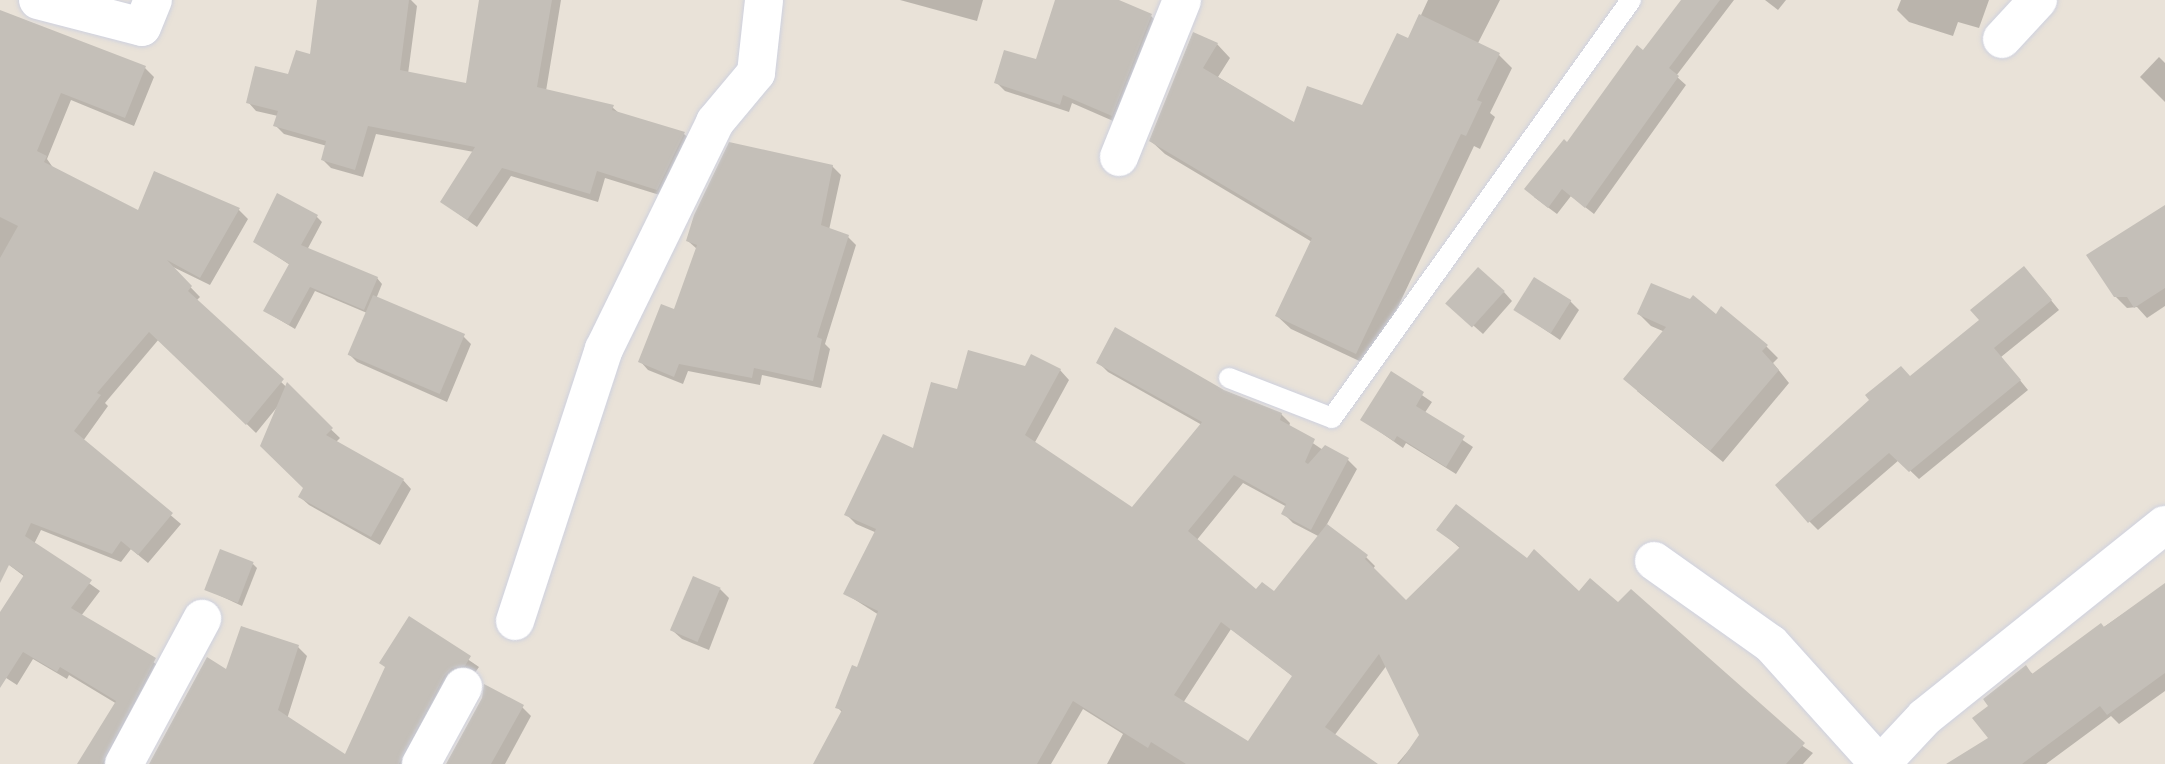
<!DOCTYPE html>
<html>
<head>
<meta charset="utf-8">
<style>
  body { margin:0 }
  #map { position:relative; width:2165px; height:764px; overflow:hidden; background:#e9e2d8; font-family:Quicksand,sans-serif }
  div>[style] { position:absolute }
  [style*='--x'] { left:calc(var(--x)*1px); top:calc(var(--y)*1px); width:calc(var(--w)*1px); rotate:calc(var(--a)*1deg) }
  .shadow>* { inset:0; background:#0003 }
  .building>* { inset:0; background:#c4bfb8; transform-origin:0 0 }
  .roads { filter:drop-shadow(0 0 2px #ced1df) drop-shadow(0 0 2px #ced1df) }
  .lane>* { height:20px; margin:-10px; padding:0 10px; transform-origin:10px; border-radius:10px; background:#fff }
  .street>* { height:38px; margin:-19px; padding:0 19px; transform-origin:19px; border-radius:19px; background:#fff }
  span { translate:-50% -50%; white-space:nowrap; text-align:center; line-height:1.15; -webkit-text-stroke:6px #fff; paint-order:stroke }
</style>
</head>
<body>
<div id="map">
  <div class="shadow">
    <i style="clip-path:polygon(319px 0,411px 0,417px 6px,408px 74px,468px 85px,481px 0,561px 0,546px 91px,612px 107px,620px 114px,684px 134px,693px 142px,666px 197px,605px 178px,598px 202px,511px 176px,477px 227px,442px 202px,474px 152px,376px 134px,363px 177px,331px 168px,323px 160px,327px 146px,284px 134px,275px 125px,278px 116px,256px 111px,248px 102px,290px 77px,311px 57px)"></i>
    <i style="clip-path:polygon(900px 0,983px 0,977px 21px)"></i>
    <i style="clip-path:polygon(1057px 0,1114px 0,1151px 16px,1160px 25px,1120px 124px,1072px 103px,1069px 112px,1005px 91px,996px 82px,1037px 62px)"></i>
    <i style="clip-path:polygon(1428px 0,1500px 0,1477px 45px,1499px 55px,1512px 68px,1490px 113px,1495px 117px,1480px 149px,1474px 146px,1370px 366px,1291px 329px,1277px 316px,1312px 242px,1165px 154px,1151px 141px,1217px 44px,1230px 58px,1218px 77px,1295px 125px,1363px 108px,1409px 41px)"></i>
    <i style="clip-path:polygon(1684px 0,1734px 0,1676px 76px,1686px 85px,1594px 214px,1571px 196px,1557px 214px,1534px 197px,1567px 145px)"></i>
    <i style="clip-path:polygon(1765px 0,1786px 0,1778px 10px)"></i>
    <i style="clip-path:polygon(1901px 0,1989px 0,1979px 28px,1958px 22px,1953px 36px,1909px 22px,1897px 10px)"></i>
    <i style="clip-path:polygon(0 12px,145px 68px,154px 77px,134px 126px,71px 100px,47px 159px,54px 169px,139px 212px,239px 210px,248px 219px,210px 285px,169px 265px,200px 297px,196px 301px,340px 438px,335px 443px,403px 480px,411px 489px,380px 545px,309px 505px,300px 497px,305px 488px,278px 406px,256px 433px,159px 339px,105px 403px,108px 406px,83px 441px,181px 524px,148px 563px,131px 549px,121px 562px,41px 530px,34px 544px,100px 591px,81px 616px,164px 669px,113px 764px,79px 764px,117px 704px,69px 675px,67px 679px,33px 659px,17px 685px,0 674px,0 615px,25px 577px,0 558px)"></i>
    <i style="clip-path:polygon(2159px 57px,2165px 63px,2165px 102px,2140px 77px)"></i>
    <i style="clip-path:polygon(832px 166px,841px 175px,829px 230px,848px 237px,856px 245px,825px 344px,830px 349px,821px 388px,762px 375px,760px 385px,688px 371px,683px 384px,648px 370px,640px 361px,675px 312px,697px 249px,688px 241px)"></i>
    <i style="clip-path:polygon(2165px 207px,2165px 306px,2147px 318px,2137px 307px,2127px 308px,2115px 296px)"></i>
    <i style="clip-path:polygon(316px 216px,322px 222px,307px 250px,377px 278px,382px 284px,376px 299px,464px 337px,471px 344px,447px 402px,357px 362px,350px 355px,367px 313px,315px 291px,295px 329px,265px 311px,290px 265px,256px 242px)"></i>
    <i style="clip-path:polygon(2032px 277px,2059px 310px,2001px 357px,2028px 390px,1919px 479px,1899px 460px,1818px 530px,1809px 521px,1911px 378px)"></i>
    <i style="clip-path:polygon(1504px 292px,1512px 301px,1483px 334px,1458px 312px)"></i>
    <i style="clip-path:polygon(1570px 301px,1579px 310px,1560px 340px,1516px 310px)"></i>
    <i style="clip-path:polygon(1639px 314px,1716px 317px,1766px 346px,1778px 358px,1773px 363px,1789px 383px,1723px 462px,1637px 391px,1665px 332px,1651px 326px)"></i>
    <i style="clip-path:polygon(evenodd,1099px 363px,1223px 392px,1281px 414px,1290px 423px,1289px 427px,1323px 450px,1348px 460px,1357px 469px,1326px 526px,1366px 557px,1375px 566px,1373px 569px,1406px 603px,1461px 549px,1439px 530px,1527px 560px,1813px 753px,1803px 764px,1397px 764px,1421px 736px,1387px 665px,1334px 736px,1374px 764px,1107px 764px,1123px 734px,1083px 709px,1051px 764px,815px 764px,843px 713px,837px 707px,858px 669px,879px 615px,846px 594px,877px 533px,856px 524px,847px 515px,915px 451px,958px 392px,1026px 368px,1060px 370px,1069px 380px,1034px 444px,1133px 510px,1202px 425px,1108px 372px,1099px 363px,1243px 483px,1287px 507px,1284px 514px,1293px 523px,1320px 537px,1275px 594px,1256px 592px,1196px 541px,1243px 483px,1099px 363px,1231px 629px,1294px 677px,1249px 744px,1183px 703px,1231px 629px)"></i>
    <i style="clip-path:polygon(1391px 374px,1432px 402px,1424px 414px,1473px 447px,1456px 474px,1406px 443px,1403px 448px,1363px 420px)"></i>
    <i style="clip-path:polygon(253px 564px,257px 568px,242px 606px,206px 589px)"></i>
    <i style="clip-path:polygon(2165px 585px,2165px 691px,2119px 724px,2111px 716px,2046px 764px,1950px 764px,1991px 739px,1991px 707px,2026px 668px,2034px 675px)"></i>
    <i style="clip-path:polygon(720px 589px,729px 598px,709px 650px,682px 639px,673px 631px)"></i>
    <i style="clip-path:polygon(409px 619px,479px 667px,410px 764px,151px 764px,227px 672px,298px 647px,307px 656px,287px 719px,346px 757px)"></i>
    <i style="clip-path:polygon(522px 707px,531px 716px,505px 764px,448px 764px)"></i>
  </div>
  <div class="building">
    <i style="clip-path:polygon(317px 0,409px 0,400px 70px,466px 83px,479px 0,552px 0,537px 87px,614px 105px,612px 110px,685px 132px,657px 190px,597px 171px,590px 194px,502px 168px,467px 220px,440px 202px,475px 147px,368px 126px,355px 170px,321px 160px,326px 141px,273px 126px,278px 111px,246px 103px,255px 66px,288px 74px,296px 50px,310px 54px)"></i>
    <i style="clip-path:polygon(1055px 0,1119px 0,1152px 14px,1112px 116px,1063px 95px,1060px 105px,994px 83px,1004px 50px,1036px 59px)"></i>
    <i style="clip-path:polygon(1681px 0,1720px 0,1669px 68px,1679px 76px,1585px 208px,1562px 189px,1548px 208px,1524px 189px,1564px 139px,1567px 142px,1637px 45px,1643px 50px)"></i>
    <i style="clip-path:polygon(0 10px,146px 66px,125px 118px,61px 93px,37px 151px,47px 156px,44px 162px,138px 210px,154px 171px,240px 208px,200px 278px,167px 260px,192px 286px,188px 291px,284px 379px,246px 425px,149px 332px,97px 393px,101px 395px,74px 431px,173px 513px,138px 555px,121px 541px,112px 554px,31px 523px,25px 536px,92px 580px,71px 608px,156px 658px,102px 764px,77px 764px,116px 701px,60px 667px,57px 672px,23px 652px,0 688px,0 612px,24px 575px,9px 565px,0 583px,0 258px,18px 226px,0 217px)"></i>
    <i style="clip-path:polygon(1419px 14px,1500px 53px,1477px 100px,1482px 102px,1466px 136px,1461px 134px,1356px 354px,1275px 316px,1312px 238px,1149px 141px,1193px 32px,1218px 43px,1203px 68px,1294px 122px,1307px 86px,1362px 105px,1397px 33px,1408px 38px)"></i>
    <i style="clip-path:polygon(729px 142px,833px 165px,821px 225px,849px 235px,817px 337px,822px 339px,813px 381px,754px 368px,752px 378px,679px 364px,674px 377px,638px 362px,661px 304px,674px 309px,697px 245px,686px 241px,694px 215px)"></i>
    <i style="clip-path:polygon(277px 193px,318px 215px,301px 245px,378px 277px,364px 310px,310px 287px,289px 325px,263px 311px,289px 264px,253px 242px)"></i>
    <i style="clip-path:polygon(2165px 205px,2165px 288px,2134px 308px,2127px 297px,2114px 297px,2086px 255px)"></i>
    <i style="clip-path:polygon(2024px 266px,2052px 300px,1994px 348px,2021px 380px,1909px 472px,1889px 453px,1808px 523px,1775px 485px,1869px 400px,1865px 395px,1901px 366px,1910px 376px,1979px 320px,1970px 310px)"></i>
    <i style="left:1478px;top:267px;width:36px;height:49px;rotate:42deg"></i>
    <i style="left:1534px;top:277px;width:44px;height:39px;rotate:32deg"></i>
    <i style="clip-path:polygon(1651px 283px,1690px 299px,1693px 295px,1716px 314px,1721px 306px,1768px 345px,1762px 351px,1779px 370px,1710px 451px,1623px 379px,1666px 327px,1637px 314px)"></i>
    <i style="left:373px;top:295px;width:100px;height:65px;rotate:23deg"></i>
    <i style="clip-path:polygon(evenodd,1115px 327px,1224px 390px,1282px 413px,1280px 420px,1315px 439px,1305px 462px,1308px 464px,1325px 445px,1349px 458px,1311px 530px,1281px 514px,1286px 504px,1234px 475px,1188px 531px,1256px 589px,1262px 582px,1274px 591px,1327px 524px,1368px 555px,1365px 559px,1406px 600px,1460px 547px,1436px 530px,1456px 504px,1527px 558px,1534px 549px,1579px 591px,1590px 578px,1618px 602px,1631px 589px,1805px 743px,1786px 764px,1399px 764px,1419px 735px,1379px 654px,1325px 727px,1378px 764px,1186px 764px,1151px 742px,1148px 748px,1073px 701px,1037px 764px,813px 764px,842px 710px,835px 708px,852px 665px,857px 667px,878px 611px,843px 594px,876px 529px,844px 515px,883px 434px,913px 448px,931px 382px,957px 389px,968px 350px,1025px 366px,1031px 354px,1061px 369px,1025px 435px,1132px 507px,1202px 422px,1096px 363px,1115px 327px,1221px 622px,1292px 676px,1248px 741px,1174px 695px,1221px 622px)"></i>
    <i style="clip-path:polygon(1391px 371px,1424px 392px,1416px 406px,1465px 436px,1446px 467px,1397px 436px,1394px 441px,1360px 420px)"></i>
    <i style="clip-path:polygon(287px 382px,333px 428px,326px 435px,404px 479px,371px 537px,298px 497px,303px 488px,260px 446px)"></i>
    <i style="left:220px;top:549px;width:36px;height:44px;rotate:21deg"></i>
    <i style="left:693px;top:576px;width:30px;height:59px;rotate:23deg"></i>
    <i style="clip-path:polygon(2165px 583px,2165px 673px,2107px 715px,2100px 706px,2022px 764px,1946px 764px,1988px 738px,1972px 718px,1988px 706px,1983px 699px,2026px 665px,2032px 674px,2101px 623px,2104px 627px)"></i>
    <i style="clip-path:polygon(409px 616px,471px 656px,465px 666px,452px 668px,444px 676px,399px 764px,149px 764px,207px 657px,226px 669px,241px 626px,299px 645px,278px 710px,345px 754px,385px 667px,379px 663px)"></i>
    <i style="clip-path:polygon(484px 684px,524px 705px,491px 764px,446px 764px,482px 698px)"></i>
  </div>
  <div class="roads">
    <div class="lane">
      <i style="--x:1229;--y:378;--w:110;--a:21.2"></i>
      <i style="--x:1332;--y:418;--w:514;--a:-54.42"></i>
    </div>
    <div class="street">
      <i style="--x:38;--y:0;--w:107;--a:14.6"></i>
      <i style="--x:142;--y:27;--w:29;--a:-68"></i>
      <i style="--x:2002;--y:39;--w:53;--a:-47.3"></i>
      <i style="--x:1119;--y:157;--w:169;--a:-68.1"></i>
      <i style="--x:1654;--y:561;--w:143;--a:35.4"></i>
      <i style="--x:1771;--y:644;--w:161;--a:48"></i>
      <i style="--x:515;--y:621;--w:286;--a:-71.9"></i>
      <i style="--x:604;--y:349;--w:253;--a:-63.9"></i>
      <i style="--x:715;--y:122;--w:64;--a:-50.1"></i>
      <i style="--x:756;--y:73;--w:73;--a:-83.7"></i>
      <i style="--x:124;--y:764;--w:165;--a:-61.7"></i>
      <i style="--x:421;--y:764;--w:88;--a:-61.4"></i>
      <i style="--x:1881;--y:764;--w:64;--a:-46.9"></i>
      <i style="--x:1925;--y:717;--w:307;--a:-38.7"></i>
    </div>
  </div>
</div>
</body>
</html>
